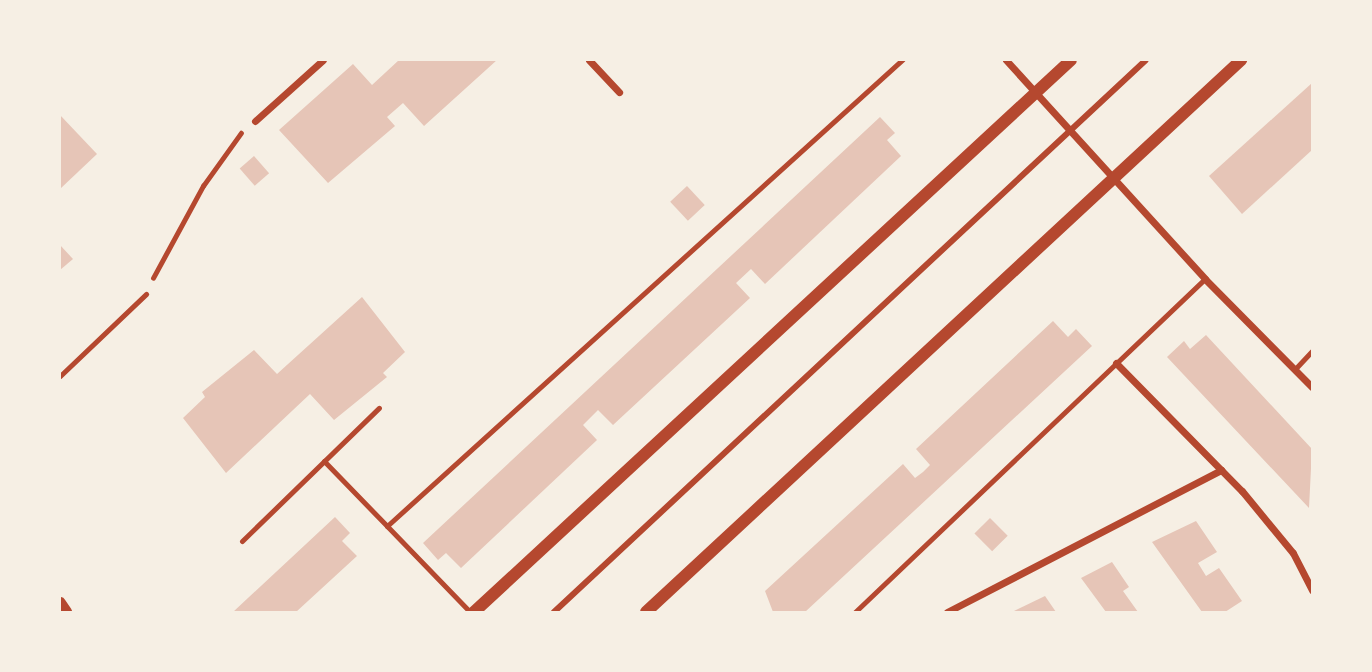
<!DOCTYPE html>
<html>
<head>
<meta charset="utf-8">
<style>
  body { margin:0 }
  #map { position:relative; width:1372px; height:672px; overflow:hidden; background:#f6efe4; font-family:"DejaVu Sans",sans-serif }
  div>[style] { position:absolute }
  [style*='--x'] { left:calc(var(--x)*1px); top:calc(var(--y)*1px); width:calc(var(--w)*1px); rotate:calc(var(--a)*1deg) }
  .building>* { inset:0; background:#e6c5b7; transform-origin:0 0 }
  .path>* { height:4.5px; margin:-2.25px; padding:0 2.25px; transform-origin:2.25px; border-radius:2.25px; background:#b5482f }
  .service>* { height:5px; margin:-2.5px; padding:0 2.5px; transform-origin:2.5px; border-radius:2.5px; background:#b5482f }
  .pedestrian>* { height:6px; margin:-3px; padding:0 3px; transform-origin:3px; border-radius:3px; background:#b5482f }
  .minor>* { height:7px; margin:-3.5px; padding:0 3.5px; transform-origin:3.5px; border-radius:3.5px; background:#b5482f }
  .tertiary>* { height:12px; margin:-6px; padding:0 6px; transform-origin:6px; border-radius:6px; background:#b5482f }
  span { translate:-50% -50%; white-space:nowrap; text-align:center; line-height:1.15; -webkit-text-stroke:5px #f6efe4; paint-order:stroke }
  .frame { position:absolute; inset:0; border:61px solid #f6efe4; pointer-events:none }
</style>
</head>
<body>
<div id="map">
  <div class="building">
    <i style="clip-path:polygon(399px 60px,497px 60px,424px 126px,403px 103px,387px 117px,395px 126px,328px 183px,279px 130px,353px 64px,372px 85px)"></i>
    <i style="clip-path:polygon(1312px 83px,1312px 150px,1242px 214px,1209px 176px)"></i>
    <i style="clip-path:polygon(60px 115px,97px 154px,60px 189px)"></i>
    <i style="clip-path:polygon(880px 117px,895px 133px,887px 140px,901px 156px,765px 284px,751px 269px,736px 283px,750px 298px,613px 425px,598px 410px,583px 425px,597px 440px,461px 568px,446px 553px,438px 560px,423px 543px)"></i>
    <i style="left:254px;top:156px;width:23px;height:19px;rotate:49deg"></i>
    <i style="left:687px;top:186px;width:26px;height:23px;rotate:47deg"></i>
    <i style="clip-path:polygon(60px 245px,73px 259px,60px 270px)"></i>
    <i style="clip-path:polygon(362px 297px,405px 352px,383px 373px,387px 377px,334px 420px,310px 394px,226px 473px,183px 418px,205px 397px,202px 392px,254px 350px,277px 374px)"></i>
    <i style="clip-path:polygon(1053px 321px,1068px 337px,1076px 329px,1092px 346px,805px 612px,773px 612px,765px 591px,903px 464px,915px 478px,923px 472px,930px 465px,916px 449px)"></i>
    <i style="clip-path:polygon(1206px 335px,1312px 449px,1309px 508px,1167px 357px,1184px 341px,1190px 349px)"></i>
    <i style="clip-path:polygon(335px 517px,350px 533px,342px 541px,357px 556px,296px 612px,233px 612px)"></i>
    <i style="left:990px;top:518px;width:25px;height:22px;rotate:45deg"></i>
    <i style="clip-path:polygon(1196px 521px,1217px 552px,1198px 563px,1206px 576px,1219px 568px,1242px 601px,1225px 612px,1202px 612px,1152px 542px)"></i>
    <i style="clip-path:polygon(1112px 562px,1129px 587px,1123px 591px,1138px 612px,1106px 612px,1081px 578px)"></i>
    <i style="clip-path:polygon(1045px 596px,1056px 612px,1012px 612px)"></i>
  </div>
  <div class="path">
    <i style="--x:153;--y:278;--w:105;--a:-61.5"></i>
    <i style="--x:203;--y:186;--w:65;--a:-54.4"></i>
  </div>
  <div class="service">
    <i style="--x:1296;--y:368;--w:23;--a:-47"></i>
    <i style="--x:60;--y:376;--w:119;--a:-43.6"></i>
    <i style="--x:324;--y:461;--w:91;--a:45.9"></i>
    <i style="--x:387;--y:526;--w:695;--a:-42.14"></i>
    <i style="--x:387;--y:526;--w:120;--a:46"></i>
    <i style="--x:242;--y:541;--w:191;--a:-44.2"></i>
    <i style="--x:855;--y:612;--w:483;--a:-43.6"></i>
  </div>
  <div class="pedestrian">
    <i style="--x:554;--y:612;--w:809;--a:-43"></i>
  </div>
  <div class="minor">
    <i style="--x:589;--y:60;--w:44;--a:46.8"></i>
    <i style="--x:1006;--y:60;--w:296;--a:47.7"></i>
    <i style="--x:1205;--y:279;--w:152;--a:45.3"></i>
    <i style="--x:255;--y:121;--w:91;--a:-41.9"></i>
    <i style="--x:1116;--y:363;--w:180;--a:45.5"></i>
    <i style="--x:1242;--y:491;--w:80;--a:50.6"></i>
    <i style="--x:1293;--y:553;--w:42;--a:62.8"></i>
    <i style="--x:947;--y:612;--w:309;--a:-27.4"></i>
  </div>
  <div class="tertiary">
    <i style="--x:60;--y:603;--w:11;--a:56"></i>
    <i style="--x:474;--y:612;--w:813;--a:-42.76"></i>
    <i style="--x:646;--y:612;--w:812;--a:-42.85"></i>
  </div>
  <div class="frame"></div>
</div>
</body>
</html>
